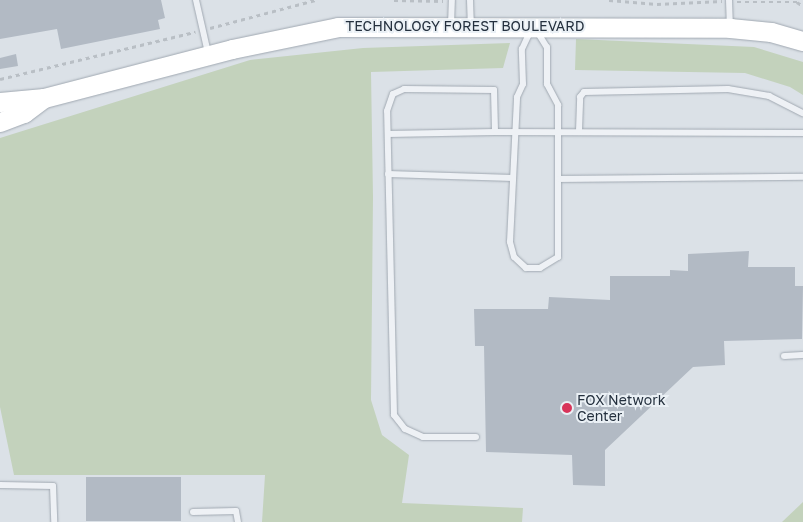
<!DOCTYPE html>
<html>
<head>
<meta charset="utf-8">
<style>
  body { margin:0 }
  #map { position:relative; width:803px; height:522px; overflow:hidden; background:#dbe1e7; font-family:"Golos Text",sans-serif }
  div>[style] { position:absolute }
  [style*='--x'] { left:calc(var(--x)*1px); top:calc(var(--y)*1px); width:calc(var(--w)*1px); rotate:calc(var(--a)*1deg) }
  .green>* { inset:0; background:#c3d2bc }
  .building>* { inset:0; background:#b2bac4; transform-origin:0 0 }
  .path>* { height:2.5px; margin-top:-1.25px; transform-origin:0; background:repeating-linear-gradient(90deg,#b9bfc5 0 4px,transparent 0 8px) }
  .roads { filter:drop-shadow(0 0 1px #a0a8b1) drop-shadow(0 0 1px #a0a8b1) }
  .lane>* { height:6px; margin:-3px; padding:0 3px; transform-origin:3px; border-radius:3px; background:#eef1f5 }
  .secondary>* { height:19px; margin:-9.5px; padding:0 9.5px; transform-origin:9.5px; border-radius:9.5px; background:#fff }
  .dots>* { width:14px; height:14px; translate:-50% -50%; box-sizing:border-box; border:2px solid #eaf0f5; border-radius:50% }
  span { translate:-50% -50%; white-space:nowrap; text-align:center; line-height:1.15; -webkit-text-stroke:4px #eaf0f5; paint-order:stroke }
  .street-label { font-size:14px; color:#24303e }
  .poi-label { font-size:14px; color:#24303e }
  .left { translate:0 -50%; text-align:left }
</style>
</head>
<body>
<div id="map">
  <div class="green">
    <i style="clip-path:polygon(576px 39px,754px 47px,803px 62px,803px 95px,790px 87px,745px 73px,575px 70px)"></i>
    <i style="clip-path:polygon(510px 43px,503px 68px,371px 72px,373px 197px,371px 400px,382px 435px,409px 455px,402px 503px,523px 508px,522px 522px,262px 522px,265px 475px,14px 475px,0 407px,0 138px,250px 60px,363px 48px)"></i>
    <i style="clip-path:polygon(803px 502px,803px 522px,782px 522px)"></i>
  </div>
  <div class="building">
    <i style="clip-path:polygon(0 0,161px 0,165px 18px,158px 20px,160px 29px,61px 49px,57px 29px,0 39px)"></i>
    <i style="clip-path:polygon(16px 54px,18px 66px,0 69px,0 58px)"></i>
    <i style="clip-path:polygon(749px 251px,748px 267px,795px 267px,795px 286px,803px 286px,802px 339px,724px 341px,725px 365px,693px 367px,605px 450px,605px 486px,573px 485px,572px 455px,486px 452px,484px 346px,475px 346px,474px 309px,548px 309px,549px 297px,610px 300px,610px 276px,670px 276px,670px 270px,688px 271px,688px 254px)"></i>
    <i style="left:86px;top:477px;width:95px;height:44px"></i>
  </div>
  <div class="path">
    <i style="--x:394;--y:0;--w:49;--a:1.2"></i>
    <i style="--x:609;--y:0;--w:48;--a:4.8"></i>
    <i style="--x:657;--y:4;--w:65;--a:-2.6"></i>
    <i style="--x:737;--y:2;--w:60;--a:0"></i>
    <i style="--x:797;--y:2;--w:7;--a:34"></i>
    <i style="--x:210;--y:28;--w:109;--a:-14.9"></i>
    <i style="--x:0;--y:79;--w:201;--a:-13.6"></i>
  </div>
  <div class="roads">
    <div class="lane">
      <i style="--x:196;--y:0;--w:54;--a:77.2"></i>
      <i style="--x:470;--y:0;--w:25;--a:88"></i>
      <i style="--x:729;--y:0;--w:27;--a:88"></i>
      <i style="--x:451;--y:25;--w:25;--a:-88"></i>
      <i style="--x:533;--y:25;--w:26;--a:58"></i>
      <i style="--x:547;--y:47;--w:37;--a:90"></i>
      <i style="--x:547;--y:84;--w:24;--a:62"></i>
      <i style="--x:558;--y:105;--w:152;--a:90"></i>
      <i style="--x:558;--y:257;--w:21;--a:149"></i>
      <i style="--x:540;--y:268;--w:14;--a:180"></i>
      <i style="--x:526;--y:268;--w:16;--a:-137"></i>
      <i style="--x:514;--y:257;--w:16;--a:-105"></i>
      <i style="--x:510;--y:242;--w:145;--a:-87.2"></i>
      <i style="--x:517;--y:97;--w:14;--a:-65"></i>
      <i style="--x:523;--y:84;--w:35;--a:-92"></i>
      <i style="--x:522;--y:49;--w:26;--a:-65"></i>
      <i style="--x:579;--y:131;--w:34;--a:-88"></i>
      <i style="--x:580;--y:97;--w:6;--a:-51"></i>
      <i style="--x:584;--y:92;--w:144;--a:-1.2"></i>
      <i style="--x:728;--y:89;--w:42;--a:9.7"></i>
      <i style="--x:769;--y:96;--w:38;--a:27"></i>
      <i style="--x:388;--y:134;--w:107;--a:-1.1"></i>
      <i style="--x:388;--y:174;--w:125;--a:1.8"></i>
      <i style="--x:559;--y:179;--w:244;--a:-0.5"></i>
      <i style="--x:784;--y:356;--w:19;--a:-3"></i>
      <i style="--x:476;--y:437;--w:53;--a:180"></i>
      <i style="--x:423;--y:437;--w:20;--a:-156"></i>
      <i style="--x:405;--y:429;--w:18;--a:-128"></i>
      <i style="--x:394;--y:415;--w:304;--a:-91.3"></i>
      <i style="--x:387;--y:111;--w:18;--a:-71"></i>
      <i style="--x:393;--y:94;--w:12;--a:-24"></i>
      <i style="--x:404;--y:89;--w:90;--a:0.6"></i>
      <i style="--x:494;--y:90;--w:42;--a:88.6"></i>
      <i style="--x:495;--y:132;--w:308;--a:0.2"></i>
      <i style="--x:0;--y:485;--w:53;--a:1.1"></i>
      <i style="--x:53;--y:486;--w:36;--a:88"></i>
      <i style="--x:193;--y:512;--w:43;--a:-1.3"></i>
      <i style="--x:236;--y:511;--w:11;--a:80"></i>
    </div>
    <div class="secondary">
      <i style="--x:0;--y:102;--w:44;--a:-5.2"></i>
      <i style="--x:44;--y:98;--w:194;--a:-14.6"></i>
      <i style="--x:232;--y:49;--w:108;--a:-11.7"></i>
      <i style="--x:338;--y:27;--w:392;--a:0.1"></i>
      <i style="--x:730;--y:28;--w:41;--a:5.6"></i>
      <i style="--x:771;--y:32;--w:33;--a:16"></i>
      <i style="--x:0;--y:122;--w:26;--a:-21"></i>
      <i style="--x:24;--y:113;--w:25;--a:-37"></i>
    </div>
  </div>
  <div class="dots">
    <i style="left:567px;top:408px;background:#d8345a"></i>
  </div>
  <div class="street-label">
    <span style="left:465px;top:26px">TECHNOLOGY FOREST BOULEVARD</span>
  </div>
  <div class="poi-label">
    <span class="left" style="left:577px;top:408px">FOX Network<br>Center</span>
  </div>
</div>
</body>
</html>
